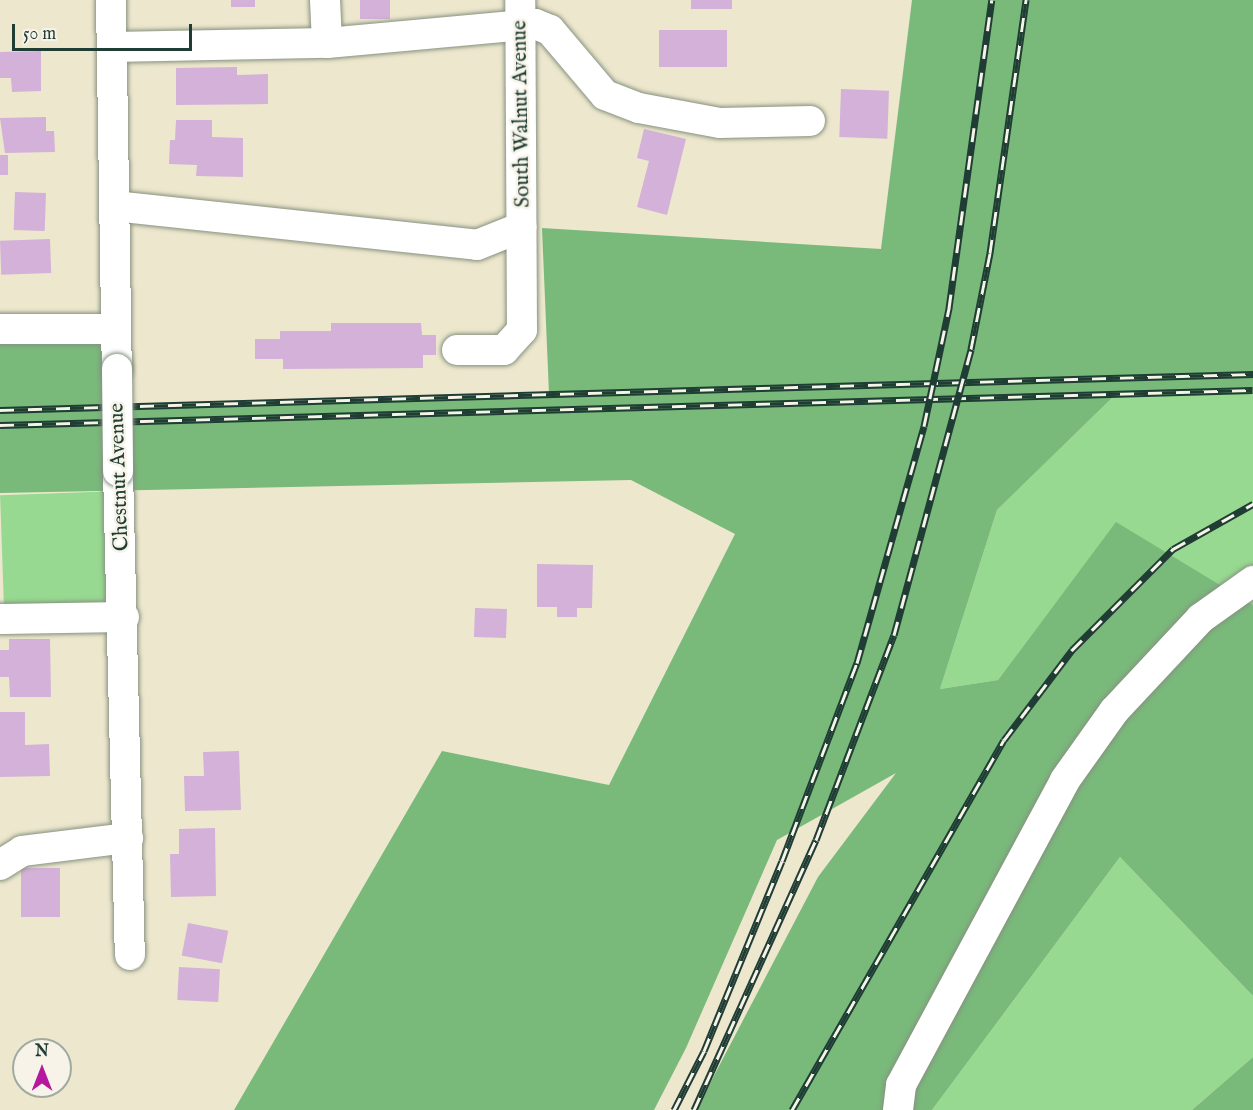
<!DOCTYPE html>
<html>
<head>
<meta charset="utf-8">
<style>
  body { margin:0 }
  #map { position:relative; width:1253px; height:1110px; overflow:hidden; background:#ede7cd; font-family:"IM FELL English",serif }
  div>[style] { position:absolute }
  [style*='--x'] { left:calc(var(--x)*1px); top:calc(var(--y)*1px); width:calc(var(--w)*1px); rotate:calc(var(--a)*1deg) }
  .green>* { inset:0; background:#97d990; transform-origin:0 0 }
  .forest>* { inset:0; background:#79b97a }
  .building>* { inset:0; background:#d3b1d8; transform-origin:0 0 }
  .roads { filter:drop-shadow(0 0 2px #869280) drop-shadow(0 0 2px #869280) }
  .minor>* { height:30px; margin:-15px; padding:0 15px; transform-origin:15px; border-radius:15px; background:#fff }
  .rail>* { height:7px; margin-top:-3.5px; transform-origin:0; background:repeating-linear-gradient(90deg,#f7f3e8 0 14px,#1f3d34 0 28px); box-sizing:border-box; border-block:2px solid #1f3d34 }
  .bridges { filter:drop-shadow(0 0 2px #869280) drop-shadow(0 0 2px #869280) }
  .minor-bridge>* { height:30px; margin:-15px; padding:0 15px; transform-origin:15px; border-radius:15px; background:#fff }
  span { translate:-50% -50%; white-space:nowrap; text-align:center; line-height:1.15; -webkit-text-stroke:5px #f7f3e8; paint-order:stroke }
  .street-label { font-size:21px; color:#1f3d34 }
  .north { position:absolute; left:12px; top:1038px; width:60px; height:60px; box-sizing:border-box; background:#f7f3e8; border:2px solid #a1aaa0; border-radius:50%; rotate:0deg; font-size:16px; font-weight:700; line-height:24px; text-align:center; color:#1f3d34 }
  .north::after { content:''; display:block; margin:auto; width:21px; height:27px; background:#b5179e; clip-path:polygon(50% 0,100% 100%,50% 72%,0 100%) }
  .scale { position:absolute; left:12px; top:24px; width:180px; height:27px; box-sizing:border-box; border:3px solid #1f3d34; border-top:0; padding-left:8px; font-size:18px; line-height:21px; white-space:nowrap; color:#1f3d34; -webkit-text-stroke:4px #f7f3e8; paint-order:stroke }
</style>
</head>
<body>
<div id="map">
  <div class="green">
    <i style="clip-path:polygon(1253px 390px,1253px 605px,1116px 523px,998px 680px,940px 689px,997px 510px,1116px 394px)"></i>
    <i style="left:119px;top:491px;width:126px;height:119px;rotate:88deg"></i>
    <i style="clip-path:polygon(1120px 857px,1253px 996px,1253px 1057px,1192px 1110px,932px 1110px)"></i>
  </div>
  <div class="forest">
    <i style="clip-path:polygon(912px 0,1253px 0,1253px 390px,1116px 394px,997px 510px,940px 689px,998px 680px,1116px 522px,1253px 605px,1253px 996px,1120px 857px,932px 1110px,696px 1110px,818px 877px,896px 773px,777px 840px,686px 1048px,654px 1110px,234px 1110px,442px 751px,609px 785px,735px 534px,631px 480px,0 493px,0 329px,116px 329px,118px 406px,549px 394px,542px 228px,881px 249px)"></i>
    <i style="clip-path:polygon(1253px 1057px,1253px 1110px,1192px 1110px)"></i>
  </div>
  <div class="building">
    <i style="left:231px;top:0;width:24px;height:7px"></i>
    <i style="left:360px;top:0;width:30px;height:19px"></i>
    <i style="left:691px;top:0;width:41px;height:9px"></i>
    <i style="left:727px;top:30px;width:37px;height:68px;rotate:90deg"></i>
    <i style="clip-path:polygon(41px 51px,41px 91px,12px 92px,11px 78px,0 78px,0 52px)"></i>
    <i style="clip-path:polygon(237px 67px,237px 75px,268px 74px,268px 104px,176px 105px,176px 68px)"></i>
    <i style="left:841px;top:89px;width:48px;height:48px;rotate:2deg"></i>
    <i style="clip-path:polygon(46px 117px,46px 131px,54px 131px,55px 152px,5px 153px,0 118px)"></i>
    <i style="clip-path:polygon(176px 120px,212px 120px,212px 137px,243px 138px,243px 177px,196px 176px,197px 165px,169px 164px,170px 140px,175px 140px)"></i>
    <i style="clip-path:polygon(644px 129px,686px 139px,667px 215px,637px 207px,649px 161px,637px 158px)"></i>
    <i style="left:0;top:155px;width:8px;height:20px"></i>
    <i style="left:15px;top:192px;width:31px;height:38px;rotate:2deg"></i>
    <i style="left:50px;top:239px;width:34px;height:50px;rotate:88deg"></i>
    <i style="clip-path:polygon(331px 323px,421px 323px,422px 335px,436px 335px,436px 355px,423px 355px,423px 368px,283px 369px,283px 359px,255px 359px,255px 339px,280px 339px,280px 331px,331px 331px)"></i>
    <i style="clip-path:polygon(537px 564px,593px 565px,592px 608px,577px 608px,577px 617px,557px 617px,557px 607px,537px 607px)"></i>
    <i style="left:475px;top:608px;width:32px;height:29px;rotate:2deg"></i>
    <i style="clip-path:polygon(9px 639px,50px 639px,51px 697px,10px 697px,9px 677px,0 677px,0 650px,9px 650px)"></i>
    <i style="clip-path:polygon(0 712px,25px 712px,25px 745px,49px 744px,50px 776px,0 777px)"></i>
    <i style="clip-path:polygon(239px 751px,241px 810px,185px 811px,184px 776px,204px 776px,203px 752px)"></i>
    <i style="clip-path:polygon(215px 828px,216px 896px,171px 897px,170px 854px,179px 854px,179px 829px)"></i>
    <i style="left:21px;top:868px;width:39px;height:49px"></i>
    <i style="left:188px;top:923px;width:41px;height:33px;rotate:11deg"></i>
    <i style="left:179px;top:967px;width:41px;height:33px;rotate:3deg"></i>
  </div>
  <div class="roads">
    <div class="minor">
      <i style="--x:111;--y:0;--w:369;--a:89.1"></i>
      <i style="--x:325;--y:0;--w:43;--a:87.3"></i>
      <i style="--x:112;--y:47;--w:215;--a:-1.1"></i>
      <i style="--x:327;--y:43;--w:209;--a:-5.2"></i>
      <i style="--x:535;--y:24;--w:16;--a:22"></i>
      <i style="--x:550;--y:30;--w:85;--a:49.8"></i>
      <i style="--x:605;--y:95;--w:36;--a:21"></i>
      <i style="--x:639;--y:108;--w:82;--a:10.5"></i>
      <i style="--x:720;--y:123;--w:90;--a:-1.3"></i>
      <i style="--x:114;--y:206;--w:365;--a:6.1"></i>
      <i style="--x:477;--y:245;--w:48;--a:-21.8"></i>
      <i style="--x:0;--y:329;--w:116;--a:0"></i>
      <i style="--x:457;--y:350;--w:47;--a:0"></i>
      <i style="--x:504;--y:350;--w:27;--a:-48"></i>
      <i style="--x:522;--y:330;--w:330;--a:-90.3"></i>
      <i style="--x:118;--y:471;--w:484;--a:88.6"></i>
      <i style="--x:0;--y:619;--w:124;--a:-0.9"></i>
      <i style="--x:0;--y:865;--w:26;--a:-32"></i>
      <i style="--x:22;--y:851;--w:107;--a:-7"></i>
      <i style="--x:898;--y:1110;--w:25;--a:-83"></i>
      <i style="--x:901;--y:1085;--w:346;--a:-61.7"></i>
      <i style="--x:1065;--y:780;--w:85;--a:-54.6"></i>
      <i style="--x:1114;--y:711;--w:127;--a:-46.9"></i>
      <i style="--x:1201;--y:618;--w:64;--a:-35.4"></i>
    </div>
  </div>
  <div class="rail">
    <i style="--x:0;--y:410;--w:1254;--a:-1.65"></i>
    <i style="--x:0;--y:425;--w:1253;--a:-1.6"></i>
    <i style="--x:674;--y:1110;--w:66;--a:-63"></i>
    <i style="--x:704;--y:1051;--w:205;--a:-67.7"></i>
    <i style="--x:782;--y:861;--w:212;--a:-69.3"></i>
    <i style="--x:857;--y:663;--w:246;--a:-74.2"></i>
    <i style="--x:924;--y:426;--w:121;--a:-78"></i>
    <i style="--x:949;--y:308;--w:311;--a:-82.1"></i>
    <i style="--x:694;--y:1110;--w:296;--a:-65.7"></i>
    <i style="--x:816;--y:840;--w:219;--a:-69.2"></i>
    <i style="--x:894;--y:635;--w:296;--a:-74.9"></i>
    <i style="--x:971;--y:349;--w:98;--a:-78.8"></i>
    <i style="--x:990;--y:253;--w:256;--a:-81.9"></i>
    <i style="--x:792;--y:1110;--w:426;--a:-60.2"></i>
    <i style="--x:1004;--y:740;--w:113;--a:-52.9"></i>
    <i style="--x:1072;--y:650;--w:143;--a:-45"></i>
    <i style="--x:1173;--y:549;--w:92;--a:-29.4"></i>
  </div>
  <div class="bridges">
    <div class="minor-bridge">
      <i style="--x:117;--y:369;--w:102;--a:89.4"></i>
    </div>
  </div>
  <div class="street-label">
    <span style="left:522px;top:114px;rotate:-91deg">South Walnut Avenue</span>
    <span style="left:120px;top:477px;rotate:-92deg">Chestnut Avenue</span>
  </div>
  <div class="north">N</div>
  <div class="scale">50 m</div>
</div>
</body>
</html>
